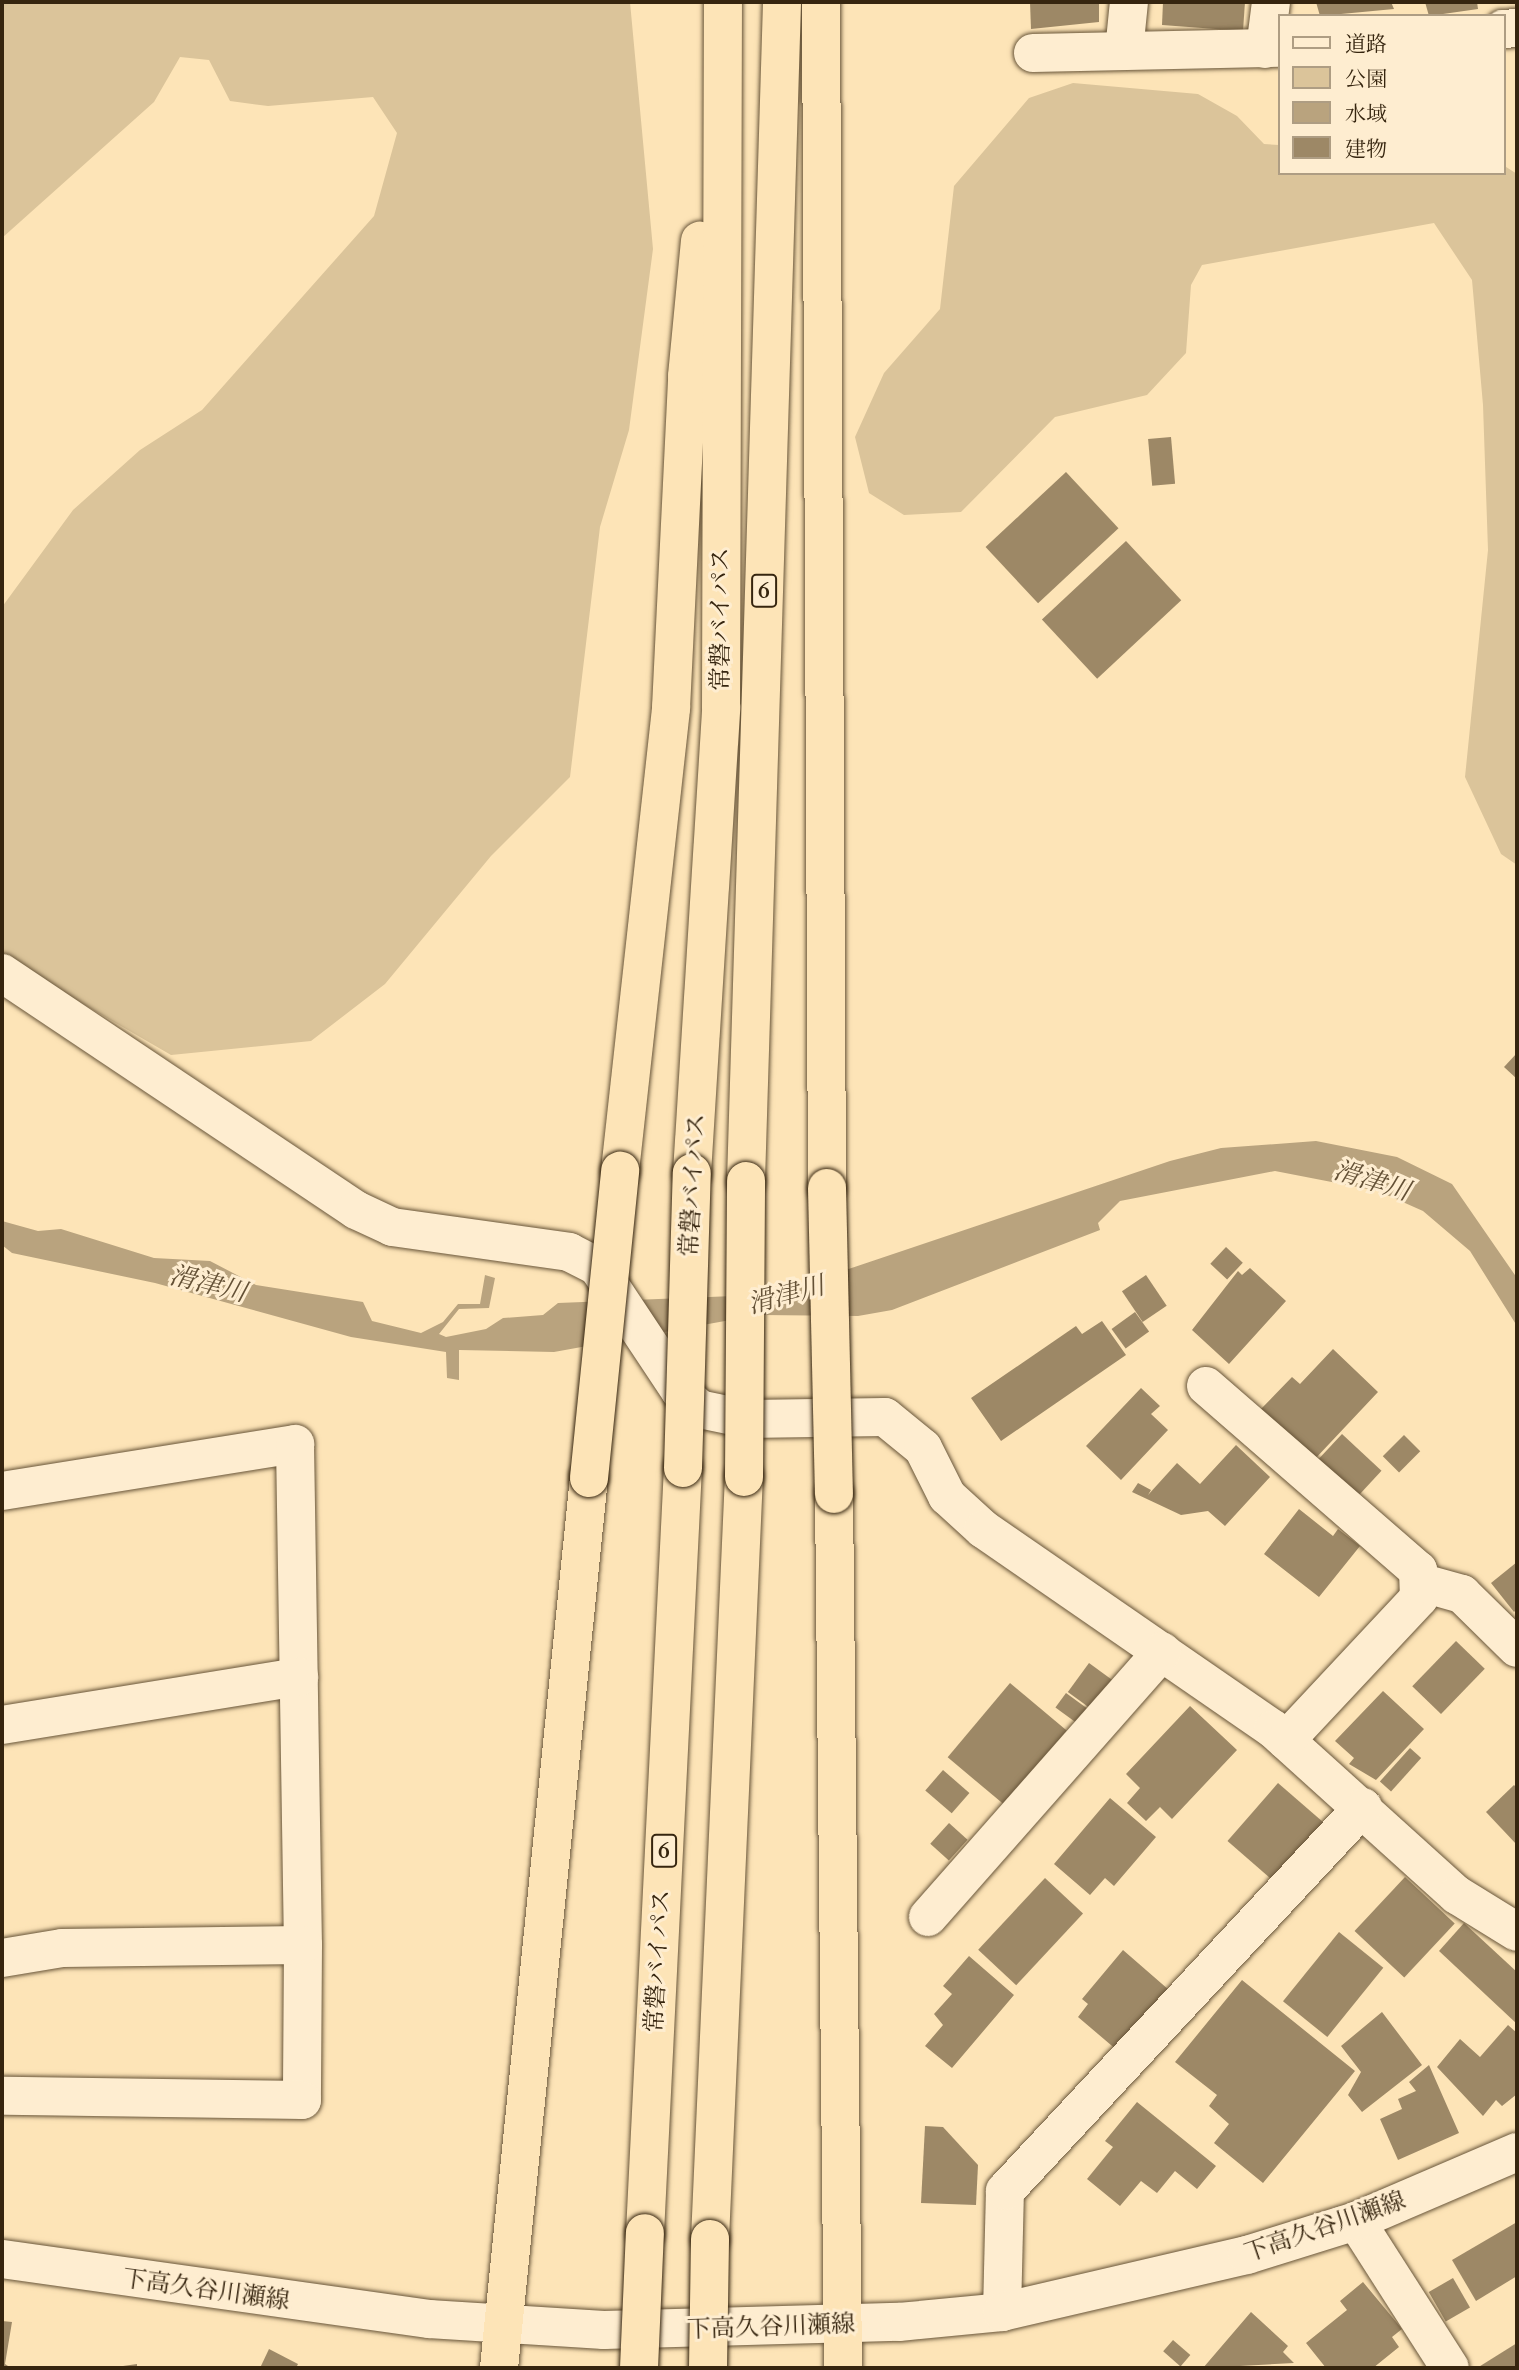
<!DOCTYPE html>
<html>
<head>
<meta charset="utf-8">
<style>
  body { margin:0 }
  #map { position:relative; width:1519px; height:2370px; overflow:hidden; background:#fde4b7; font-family:Cardo,"Noto Serif JP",serif }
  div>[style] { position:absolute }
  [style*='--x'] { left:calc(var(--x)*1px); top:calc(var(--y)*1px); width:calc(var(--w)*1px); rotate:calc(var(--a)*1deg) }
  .green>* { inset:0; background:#dbc49a }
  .water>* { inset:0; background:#b9a37e }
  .building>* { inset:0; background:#9d8866; transform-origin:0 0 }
  .roads { filter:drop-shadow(0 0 2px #685539) drop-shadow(0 0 2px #685539) }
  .street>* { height:38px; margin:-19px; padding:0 19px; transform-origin:19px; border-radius:19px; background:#feedd0 }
  .secondary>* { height:38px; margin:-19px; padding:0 19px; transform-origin:19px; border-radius:19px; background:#feedd0 }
  .highway>* { height:38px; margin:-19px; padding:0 19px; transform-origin:19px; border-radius:19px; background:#fde4b7 }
  .bridges { filter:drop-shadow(0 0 2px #36250f) drop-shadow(0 0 2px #36250f) }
  .highway-bridge>* { height:38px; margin:-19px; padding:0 19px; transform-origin:19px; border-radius:19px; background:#fde4b7 }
  span { translate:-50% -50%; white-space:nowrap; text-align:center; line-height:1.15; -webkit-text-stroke:6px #feedd0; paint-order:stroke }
  .shield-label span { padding:2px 5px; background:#feedd0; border:2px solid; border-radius:5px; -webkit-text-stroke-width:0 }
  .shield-label { font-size:23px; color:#36250f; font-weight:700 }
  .street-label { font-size:24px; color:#36250f }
  .water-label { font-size:26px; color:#645136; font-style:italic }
  .frame { position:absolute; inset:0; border:4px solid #36250f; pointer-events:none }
  .legend { position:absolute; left:1278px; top:14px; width:228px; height:161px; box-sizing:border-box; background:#feedd0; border:2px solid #ae9d83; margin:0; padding:9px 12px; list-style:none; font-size:21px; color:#36250f }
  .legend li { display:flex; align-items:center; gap:14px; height:35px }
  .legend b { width:35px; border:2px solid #ae9d83 }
</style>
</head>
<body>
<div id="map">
  <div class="green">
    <i style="clip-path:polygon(2px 2px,630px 2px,653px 249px,629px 430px,600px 527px,570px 777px,491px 856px,385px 984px,311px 1041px,171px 1055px,2px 957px,2px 607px,73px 510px,140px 450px,202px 410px,374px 216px,397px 133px,373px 97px,268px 106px,230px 101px,209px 60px,180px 57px,154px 102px,2px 238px)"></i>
    <i style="clip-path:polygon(1073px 83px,1198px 94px,1237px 116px,1264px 144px,1279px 145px,1279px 173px,1503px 173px,1503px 165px,1517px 174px,1517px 865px,1501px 854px,1465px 777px,1488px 550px,1483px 405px,1472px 280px,1434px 223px,1202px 265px,1191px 285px,1186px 353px,1147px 395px,1055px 417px,961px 512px,904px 515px,869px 493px,855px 437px,884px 373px,940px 309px,954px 186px,1029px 98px)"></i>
  </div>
  <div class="water">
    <i style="clip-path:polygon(1316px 1141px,1397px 1157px,1452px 1184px,1517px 1278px,1517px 1326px,1470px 1251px,1423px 1211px,1378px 1191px,1275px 1171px,1120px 1201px,1098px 1223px,1100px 1230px,892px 1310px,858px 1316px,758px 1315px,554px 1352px,459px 1350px,459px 1380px,447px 1378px,446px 1352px,351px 1337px,155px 1283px,12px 1253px,2px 1245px,2px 1221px,38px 1231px,61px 1229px,154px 1258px,210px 1261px,256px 1285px,363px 1302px,372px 1321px,421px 1333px,443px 1322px,458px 1304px,480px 1304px,485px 1275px,495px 1278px,489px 1308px,459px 1309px,439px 1334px,446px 1337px,486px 1329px,503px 1318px,543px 1315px,558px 1303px,734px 1296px,801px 1285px,1170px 1161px,1221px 1148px)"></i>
  </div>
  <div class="building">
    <i style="clip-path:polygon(1030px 2px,1099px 2px,1099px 22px,1031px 29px)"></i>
    <i style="clip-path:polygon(1163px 2px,1245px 2px,1243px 31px,1162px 25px)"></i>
    <i style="clip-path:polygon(1316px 2px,1391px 2px,1394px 9px,1320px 16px)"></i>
    <i style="clip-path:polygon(1425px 2px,1477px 2px,1478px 9px,1429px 16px)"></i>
    <i style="left:1171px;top:437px;width:47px;height:23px;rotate:85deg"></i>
    <i style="left:1066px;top:472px;width:77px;height:110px;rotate:47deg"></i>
    <i style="left:1126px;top:541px;width:81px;height:115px;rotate:47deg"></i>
    <i style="clip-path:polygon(1517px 1053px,1517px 1079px,1504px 1067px)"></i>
    <i style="left:1226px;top:1247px;width:23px;height:23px;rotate:43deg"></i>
    <i style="clip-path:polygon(1250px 1268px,1286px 1301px,1229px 1364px,1192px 1330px,1238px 1271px,1242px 1275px)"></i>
    <i style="left:1146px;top:1275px;width:37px;height:29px;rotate:56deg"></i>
    <i style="left:1135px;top:1312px;width:24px;height:29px;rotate:54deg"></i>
    <i style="clip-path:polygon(1102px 1321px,1126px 1355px,1001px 1441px,971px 1398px,1076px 1326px,1082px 1334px)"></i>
    <i style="clip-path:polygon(1333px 1349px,1378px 1392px,1314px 1460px,1260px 1410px,1292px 1377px,1300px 1384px)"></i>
    <i style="clip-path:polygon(1141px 1388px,1160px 1406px,1151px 1414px,1168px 1430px,1121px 1480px,1086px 1446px)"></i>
    <i style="left:1342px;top:1434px;width:54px;height:37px;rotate:43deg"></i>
    <i style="left:1404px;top:1435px;width:23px;height:30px;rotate:45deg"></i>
    <i style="clip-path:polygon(1236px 1445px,1270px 1477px,1225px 1526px,1208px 1511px,1181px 1515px,1132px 1492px,1138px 1483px,1151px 1490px,1148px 1495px,1177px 1463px,1200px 1484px)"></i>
    <i style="clip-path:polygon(1299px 1509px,1333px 1536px,1338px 1529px,1360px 1546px,1319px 1597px,1264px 1554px)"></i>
    <i style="clip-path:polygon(1517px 1562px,1517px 1609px,1514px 1612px,1491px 1583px)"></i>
    <i style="left:1456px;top:1641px;width:40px;height:63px;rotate:44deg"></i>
    <i style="left:1089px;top:1663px;width:36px;height:36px;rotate:36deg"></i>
    <i style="left:1010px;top:1683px;width:74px;height:97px;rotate:40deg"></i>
    <i style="clip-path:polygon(1383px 1691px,1424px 1729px,1376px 1780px,1349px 1764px,1354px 1758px,1335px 1741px)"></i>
    <i style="left:1066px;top:1693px;width:36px;height:18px;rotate:36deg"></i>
    <i style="clip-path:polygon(1190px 1706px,1237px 1750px,1172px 1819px,1160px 1807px,1146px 1821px,1127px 1803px,1140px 1788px,1126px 1774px)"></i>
    <i style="left:1410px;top:1748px;width:15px;height:45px;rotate:42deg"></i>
    <i style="left:943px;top:1770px;width:35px;height:27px;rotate:41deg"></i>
    <i style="left:1278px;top:1783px;width:60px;height:77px;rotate:41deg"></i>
    <i style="clip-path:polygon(1514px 1785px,1517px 1788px,1517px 1845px,1486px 1812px)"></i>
    <i style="clip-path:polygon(1110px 1798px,1156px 1837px,1114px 1886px,1105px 1878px,1090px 1895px,1054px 1864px)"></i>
    <i style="left:949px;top:1823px;width:25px;height:28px;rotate:42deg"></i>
    <i style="left:1405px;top:1877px;width:68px;height:74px;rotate:43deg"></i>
    <i style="left:1045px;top:1878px;width:52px;height:98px;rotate:43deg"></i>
    <i style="clip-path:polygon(1464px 1923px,1517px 1972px,1517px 2024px,1439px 1951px)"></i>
    <i style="left:1339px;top:1932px;width:57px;height:89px;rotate:39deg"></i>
    <i style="clip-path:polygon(1123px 1950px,1169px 1990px,1118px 2051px,1078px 2017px,1088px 2004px,1082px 1999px)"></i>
    <i style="clip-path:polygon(969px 1956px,1014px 1995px,952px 2068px,925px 2046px,943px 2025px,934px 2014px,952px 1994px,943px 1986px)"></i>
    <i style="clip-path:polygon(1242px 1980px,1355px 2071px,1263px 2183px,1214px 2143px,1229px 2124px,1209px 2106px,1217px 2095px,1175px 2062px)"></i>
    <i style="clip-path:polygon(1382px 2012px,1422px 2065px,1362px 2112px,1348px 2095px,1361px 2072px,1341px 2046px)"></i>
    <i style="clip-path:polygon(1508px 2025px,1517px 2033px,1517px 2094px,1502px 2106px,1496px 2100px,1483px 2116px,1437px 2067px,1460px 2039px,1480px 2057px)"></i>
    <i style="clip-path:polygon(1429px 2065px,1459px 2133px,1398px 2160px,1380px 2119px,1402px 2109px,1398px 2099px,1416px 2091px,1409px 2082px)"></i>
    <i style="clip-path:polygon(1137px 2102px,1216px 2166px,1197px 2189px,1175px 2171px,1157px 2193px,1141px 2181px,1120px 2206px,1087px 2179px,1113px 2147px,1105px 2141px)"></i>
    <i style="clip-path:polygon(925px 2126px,943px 2127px,978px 2165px,976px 2205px,921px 2203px)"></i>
    <i style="clip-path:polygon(1517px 2222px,1517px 2276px,1476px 2301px,1452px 2260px)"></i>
    <i style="left:1453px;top:2278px;width:34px;height:28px;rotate:60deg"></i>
    <i style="clip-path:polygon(1363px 2282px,1402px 2329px,1392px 2337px,1399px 2347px,1373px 2368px,1326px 2368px,1306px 2343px,1347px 2310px,1340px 2301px)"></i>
    <i style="clip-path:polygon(1251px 2312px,1288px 2346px,1283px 2352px,1294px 2363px,1203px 2368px)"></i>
    <i style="clip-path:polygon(2px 2321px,12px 2322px,5px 2364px,11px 2368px,2px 2368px)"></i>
    <i style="left:1173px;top:2340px;width:23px;height:15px;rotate:41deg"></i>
    <i style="clip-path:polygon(1517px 2343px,1517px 2368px,1477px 2368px)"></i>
    <i style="clip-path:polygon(269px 2349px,298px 2364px,296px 2368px,260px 2368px)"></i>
    <i style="clip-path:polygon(137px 2364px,137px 2368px,116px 2368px,116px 2367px)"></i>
  </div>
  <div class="roads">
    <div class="street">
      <i style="--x:1503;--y:29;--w:14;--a:-4"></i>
      <i style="--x:1265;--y:49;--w:47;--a:-82.7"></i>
      <i style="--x:1124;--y:51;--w:49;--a:-84.2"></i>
      <i style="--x:1033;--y:53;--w:246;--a:-1.2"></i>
      <i style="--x:2;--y:973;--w:426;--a:33.8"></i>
      <i style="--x:356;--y:1210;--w:40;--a:25"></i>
      <i style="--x:392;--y:1227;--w:179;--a:8"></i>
      <i style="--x:569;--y:1252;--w:31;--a:27"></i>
      <i style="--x:597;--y:1266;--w:150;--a:56.4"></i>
      <i style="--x:680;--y:1391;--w:26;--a:43"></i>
      <i style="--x:699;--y:1409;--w:49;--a:11.8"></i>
      <i style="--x:747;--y:1419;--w:138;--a:-0.8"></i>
      <i style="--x:885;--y:1417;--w:49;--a:39.2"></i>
      <i style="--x:923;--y:1448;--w:54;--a:63.4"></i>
      <i style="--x:947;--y:1496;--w:49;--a:42.5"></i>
      <i style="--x:983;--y:1529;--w:352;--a:34.6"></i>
      <i style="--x:1273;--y:1729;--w:248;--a:42.1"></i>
      <i style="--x:1457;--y:1895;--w:70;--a:31.7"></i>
      <i style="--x:1206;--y:1386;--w:281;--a:41"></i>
      <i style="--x:1418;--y:1570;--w:28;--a:88"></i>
      <i style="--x:1419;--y:1598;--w:195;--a:133.1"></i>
      <i style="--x:2;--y:1491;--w:297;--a:-9.1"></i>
      <i style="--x:295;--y:1444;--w:501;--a:89.09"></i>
      <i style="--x:303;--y:1945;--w:155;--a:90.4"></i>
      <i style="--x:302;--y:2100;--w:300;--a:-179.2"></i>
      <i style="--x:1419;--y:1582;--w:45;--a:15.6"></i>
      <i style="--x:1462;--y:1594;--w:77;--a:44.5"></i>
      <i style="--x:2;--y:1725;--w:301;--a:-9.2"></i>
      <i style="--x:928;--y:1917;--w:354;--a:-48.6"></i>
      <i style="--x:2;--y:1958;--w:61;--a:-9.5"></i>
      <i style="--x:62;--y:1948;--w:241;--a:-0.7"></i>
      <i style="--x:1356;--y:2221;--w:174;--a:57.4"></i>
      <i style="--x:1002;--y:2312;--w:121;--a:-88.6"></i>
      <i style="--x:1005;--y:2191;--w:525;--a:-47.01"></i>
    </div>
    <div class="secondary">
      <i style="--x:2;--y:2259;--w:431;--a:8"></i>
      <i style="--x:429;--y:2319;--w:175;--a:3.6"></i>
      <i style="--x:604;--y:2330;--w:295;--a:-1.6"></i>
      <i style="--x:899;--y:2322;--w:103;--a:-5.5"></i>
      <i style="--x:1002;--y:2312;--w:252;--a:-13.1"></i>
      <i style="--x:1247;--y:2255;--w:114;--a:-17.3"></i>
      <i style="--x:1356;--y:2221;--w:175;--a:-23.2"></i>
    </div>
    <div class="highway">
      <i style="--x:821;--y:2;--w:1186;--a:89.71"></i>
      <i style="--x:620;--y:1171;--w:466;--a:-83.7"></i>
      <i style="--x:671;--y:708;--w:332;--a:-87.2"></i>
      <i style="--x:687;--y:376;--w:136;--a:-84.5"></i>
      <i style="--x:692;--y:1173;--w:466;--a:-86.4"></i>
      <i style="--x:721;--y:708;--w:706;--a:-89.84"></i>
      <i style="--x:746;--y:1181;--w:1180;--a:-88.25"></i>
      <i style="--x:834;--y:1494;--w:874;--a:89.41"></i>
      <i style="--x:645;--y:2233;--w:766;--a:-87.16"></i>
      <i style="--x:710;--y:2239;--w:763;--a:-87.45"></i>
      <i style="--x:499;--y:2368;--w:895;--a:-84.23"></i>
    </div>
  </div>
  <div class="bridges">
    <div class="highway-bridge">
      <i style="--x:827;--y:1188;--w:306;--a:88.7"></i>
      <i style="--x:683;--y:1468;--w:295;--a:-88.3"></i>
      <i style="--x:744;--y:1477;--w:296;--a:-89.6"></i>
      <i style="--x:589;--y:1478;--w:309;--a:-84.2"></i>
      <i style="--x:639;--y:2368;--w:135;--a:-87.5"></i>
      <i style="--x:708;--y:2368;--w:129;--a:-89.1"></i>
    </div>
  </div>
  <div class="shield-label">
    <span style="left:764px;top:591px">6</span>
    <span style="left:664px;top:1851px">6</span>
  </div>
  <div class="street-label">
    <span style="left:721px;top:619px;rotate:-90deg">常磐バイパス</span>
    <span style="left:693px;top:1185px;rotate:-87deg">常磐バイパス</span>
    <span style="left:658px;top:1961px;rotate:-87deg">常磐バイパス</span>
    <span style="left:1325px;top:2227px;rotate:-19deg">下高久谷川瀬線</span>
    <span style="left:206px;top:2290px;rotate:8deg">下高久谷川瀬線</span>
    <span style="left:771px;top:2327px;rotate:-2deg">下高久谷川瀬線</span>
  </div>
  <div class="water-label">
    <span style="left:1372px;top:1181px;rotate:17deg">滑津川</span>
    <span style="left:208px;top:1284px;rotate:14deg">滑津川</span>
    <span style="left:786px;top:1295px;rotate:-15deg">滑津川</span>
  </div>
  <div class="frame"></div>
  <ul class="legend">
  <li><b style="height:9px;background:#feedd0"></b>道路</li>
  <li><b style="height:19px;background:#dbc49a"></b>公園</li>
  <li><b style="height:19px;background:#b9a37e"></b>水域</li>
  <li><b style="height:19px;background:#9d8866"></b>建物</li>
  </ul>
</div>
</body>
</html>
